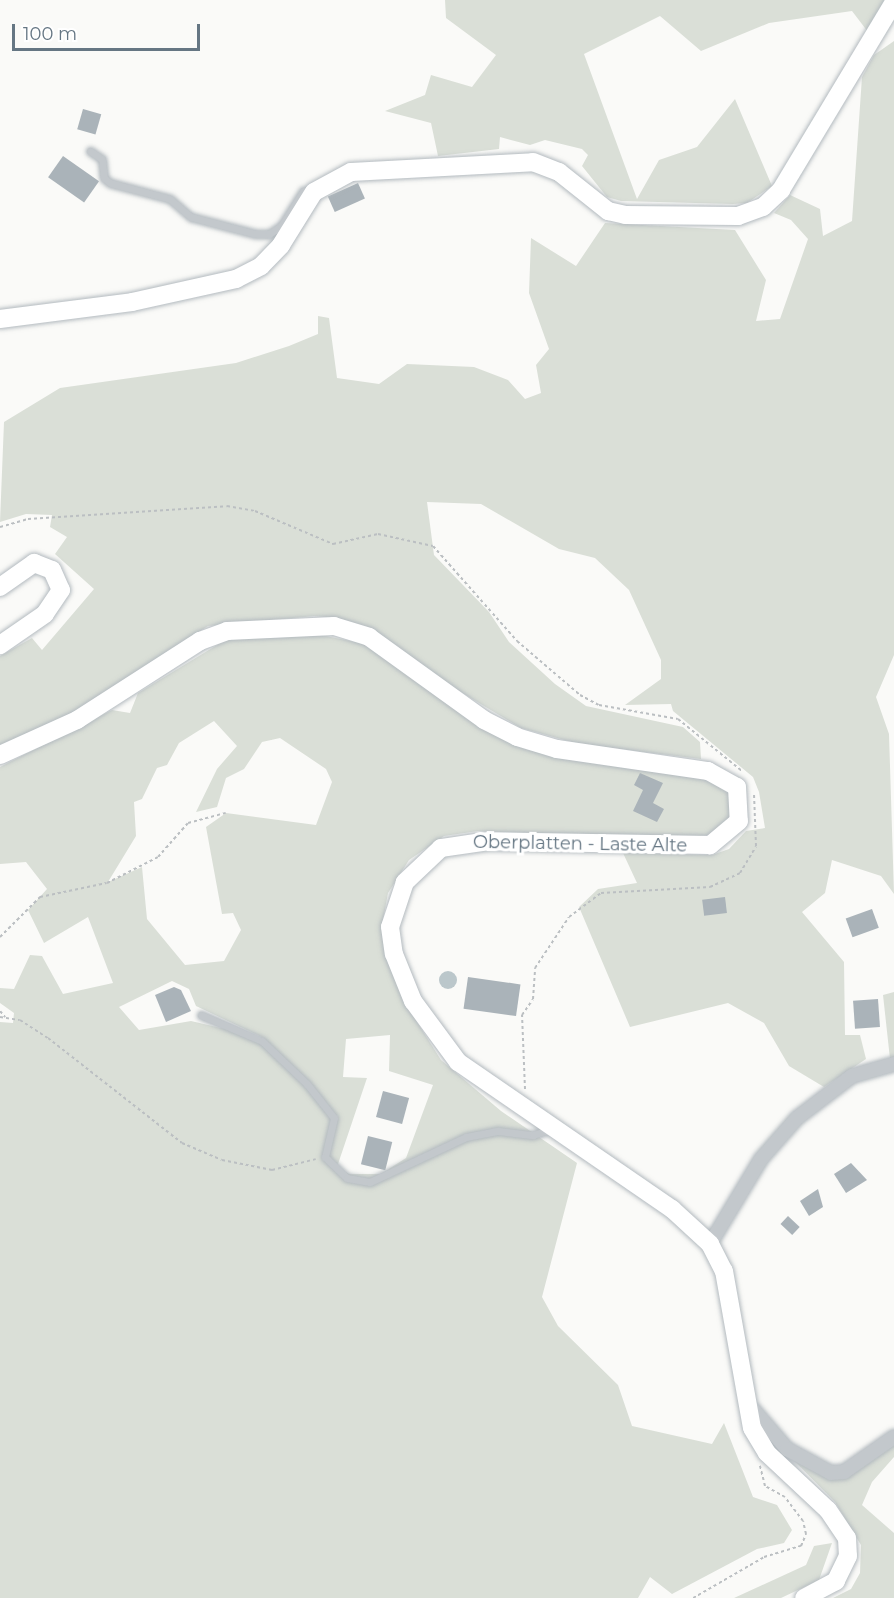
<!DOCTYPE html>
<html>
<head>
<meta charset="utf-8">
<style>
  body { margin:0 }
  #map { position:relative; width:894px; height:1598px; overflow:hidden; background:#fafaf8; font-family:Montserrat,sans-serif }
  div>[style] { position:absolute }
  [style*='--x'] { left:calc(var(--x)*1px); top:calc(var(--y)*1px); width:calc(var(--w)*1px); rotate:calc(var(--a)*1deg) }
  .green>* { inset:0; background:#dadfd7 }
  .water>* { inset:0; background:#bbc7cb }
  .round { border-radius:50% }
  .building>* { inset:0; background:#aab3b9; transform-origin:0 0 }
  .path>* { height:2px; margin-top:-1px; transform-origin:0; background:repeating-linear-gradient(90deg,#bbbfc2 0 3px,transparent 0 6px) }
  .roads { filter:drop-shadow(0 0 2px #b3babf) drop-shadow(0 0 2px #b3babf) }
  .lane>* { height:7px; margin:-3.5px; padding:0 3.5px; transform-origin:3.5px; border-radius:3.5px; background:#c3c8cc }
  .street>* { height:14px; margin:-7px; padding:0 7px; transform-origin:7px; border-radius:7px; background:#c3c8cc }
  .secondary>* { height:18px; margin:-9px; padding:0 9px; transform-origin:9px; border-radius:9px; background:#fff }
  span { translate:-50% -50%; white-space:nowrap; text-align:center; line-height:1.15; -webkit-text-stroke:6px #fff; paint-order:stroke }
  .street-label { font-size:18px; color:#657683 }
  .scale { position:absolute; left:12px; top:24px; width:188px; height:27px; box-sizing:border-box; border:3px solid #657683; border-top:0; padding-left:8px; font-size:18px; line-height:21px; white-space:nowrap; color:#657683; -webkit-text-stroke:4px #fff; paint-order:stroke }
</style>
</head>
<body>
<div id="map">
  <div class="green">
    <i style="clip-path:polygon(445px 0,885px 0,868px 32px,852px 11px,769px 23px,701px 51px,660px 16px,584px 54px,637px 199px,659px 160px,697px 147px,735px 99px,772px 186px,747px 203px,733px 204px,621px 201px,607px 197px,582px 166px,588px 155px,582px 149px,545px 140px,530px 145px,500px 137px,499px 149px,438px 156px,431px 123px,385px 111px,425px 95px,431px 75px,472px 87px,496px 55px,446px 18px)"></i>
    <i style="clip-path:polygon(894px 41px,894px 655px,876px 697px,889px 734px,894px 894px,881px 876px,832px 860px,825px 893px,802px 912px,844px 962px,845px 1035px,860px 1035px,866px 1059px,824px 1087px,789px 1066px,764px 1023px,728px 1003px,630px 1027px,579px 907px,598px 889px,637px 883px,623px 853px,712px 855px,729px 849px,746px 831px,765px 828px,759px 792px,753px 777px,673px 711px,671px 704px,625px 705px,661px 679px,661px 660px,629px 590px,595px 558px,559px 549px,481px 504px,427px 502px,434px 555px,489px 612px,509px 642px,555px 684px,586px 706px,683px 727px,700px 742px,701px 759px,579px 744px,521px 728px,337px 618px,314px 616px,208px 626px,69px 715px,0 746px,0 656px,32px 638px,42px 650px,94px 589px,55px 554px,67px 537px,50px 527px,52px 515px,26px 514px,0 522px,4px 422px,60px 388px,236px 363px,289px 346px,318px 334px,318px 316px,329px 318px,337px 378px,379px 384px,407px 364px,474px 367px,508px 380px,525px 399px,541px 393px,536px 365px,549px 349px,529px 293px,531px 238px,576px 266px,605px 223px,735px 230px,766px 280px,756px 321px,780px 319px,808px 239px,791px 220px,774px 213px,790px 195px,820px 209px,823px 236px,852px 221px,862px 77px,874px 55px)"></i>
    <i style="clip-path:polygon(evenodd,316px 634px,365px 644px,482px 729px,528px 750px,705px 779px,730px 794px,729px 820px,709px 835px,665px 840px,478px 831px,444px 836px,409px 860px,388px 893px,383px 920px,386px 951px,407px 1006px,441px 1060px,501px 1111px,577px 1163px,542px 1297px,558px 1326px,618px 1385px,632px 1426px,712px 1444px,724px 1423px,753px 1497px,777px 1505px,792px 1530px,784px 1543px,757px 1549px,672px 1594px,650px 1577px,638px 1598px,0 1598px,0 1022px,13px 1023px,14px 1013px,0 1003px,0 988px,14px 989px,30px 955px,42px 956px,63px 994px,113px 983px,88px 917px,44px 943px,28px 910px,47px 889px,26px 862px,0 864px,0 767px,112px 710px,130px 713px,138px 693px,227px 639px,316px 634px,214px 721px,237px 746px,217px 769px,196px 812px,217px 807px,226px 778px,244px 769px,262px 742px,280px 738px,326px 769px,332px 782px,316px 825px,226px 813px,206px 827px,222px 914px,233px 913px,241px 930px,224px 961px,185px 965px,147px 919px,142px 867px,108px 882px,136px 836px,134px 802px,142px 799px,157px 768px,167px 765px,179px 743px,214px 721px,316px 634px,172px 981px,189px 989px,196px 1006px,264px 1038px,191px 1021px,139px 1030px,119px 1007px,172px 981px,316px 634px,390px 1035px,389px 1071px,433px 1085px,406px 1158px,381px 1174px,349px 1174px,337px 1167px,367px 1078px,343px 1077px,346px 1039px,390px 1035px)"></i>
    <i style="clip-path:polygon(894px 992px,894px 1058px,890px 1059px,883px 995px)"></i>
    <i style="clip-path:polygon(765px 1431px,831px 1478px,894px 1441px,894px 1457px,872px 1482px,862px 1505px,894px 1533px,894px 1598px,833px 1598px,851px 1589px,860px 1573px,861px 1545px,835px 1502px)"></i>
    <i style="clip-path:polygon(832px 1543px,819px 1580px,781px 1598px,734px 1598px,806px 1565px,814px 1546px)"></i>
  </div>
  <div class="water">
    <i class="round" style="left:439px;top:971px;width:18px;height:18px"></i>
  </div>
  <div class="building">
    <i style="left:83px;top:109px;width:19px;height:21px;rotate:16deg"></i>
    <i style="left:63px;top:156px;width:44px;height:26px;rotate:35deg"></i>
    <i style="left:358px;top:183px;width:17px;height:33px;rotate:66deg"></i>
    <i style="clip-path:polygon(640px 773px,663px 783px,653px 803px,664px 809px,657px 822px,633px 811px,643px 790px,634px 785px)"></i>
    <i style="left:725px;top:897px;width:16px;height:23px;rotate:83deg"></i>
    <i style="left:872px;top:909px;width:20px;height:28px;rotate:70deg"></i>
    <i style="left:468px;top:977px;width:53px;height:32px;rotate:8deg"></i>
    <i style="clip-path:polygon(174px 987px,181px 990px,191px 1011px,166px 1022px,155px 995px)"></i>
    <i style="left:878px;top:999px;width:28px;height:25px;rotate:86deg"></i>
    <i style="left:383px;top:1091px;width:27px;height:27px;rotate:15deg"></i>
    <i style="left:368px;top:1136px;width:25px;height:29px;rotate:14deg"></i>
    <i style="clip-path:polygon(851px 1163px,867px 1180px,846px 1193px,834px 1174px)"></i>
    <i style="clip-path:polygon(818px 1189px,823px 1207px,809px 1216px,800px 1201px)"></i>
    <i style="left:788px;top:1216px;width:16px;height:11px;rotate:43deg"></i>
  </div>
  <div class="path">
    <i style="--x:0;--y:527;--w:29;--a:-16"></i>
    <i style="--x:28;--y:519;--w:199;--a:-3.7"></i>
    <i style="--x:227;--y:506;--w:28;--a:10"></i>
    <i style="--x:255;--y:511;--w:85;--a:22.9"></i>
    <i style="--x:333;--y:544;--w:46;--a:-12.5"></i>
    <i style="--x:378;--y:534;--w:56;--a:12.3"></i>
    <i style="--x:433;--y:546;--w:127;--a:48.5"></i>
    <i style="--x:517;--y:641;--w:83;--a:40.6"></i>
    <i style="--x:580;--y:695;--w:21;--a:28"></i>
    <i style="--x:599;--y:705;--w:80;--a:10"></i>
    <i style="--x:678;--y:719;--w:82;--a:39.1"></i>
    <i style="--x:0;--y:937;--w:57;--a:-45"></i>
    <i style="--x:40;--y:897;--w:68;--a:-11.8"></i>
    <i style="--x:107;--y:883;--w:57;--a:-27"></i>
    <i style="--x:158;--y:857;--w:45;--a:-48.6"></i>
    <i style="--x:188;--y:823;--w:39;--a:-15"></i>
    <i style="--x:0;--y:1011;--w:8;--a:50"></i>
    <i style="--x:0;--y:1017;--w:20;--a:9"></i>
    <i style="--x:20;--y:1020;--w:33;--a:33"></i>
    <i style="--x:48;--y:1038;--w:170;--a:38.1"></i>
    <i style="--x:182;--y:1143;--w:43;--a:23"></i>
    <i style="--x:222;--y:1160;--w:51;--a:11.3"></i>
    <i style="--x:272;--y:1170;--w:45;--a:-14"></i>
    <i style="--x:525;--y:1089;--w:74;--a:-92.3"></i>
    <i style="--x:522;--y:1015;--w:19;--a:-55"></i>
    <i style="--x:533;--y:999;--w:31;--a:-86"></i>
    <i style="--x:535;--y:968;--w:61;--a:-56.3"></i>
    <i style="--x:569;--y:917;--w:40;--a:-37"></i>
    <i style="--x:601;--y:893;--w:109;--a:-3.2"></i>
    <i style="--x:710;--y:887;--w:33;--a:-25"></i>
    <i style="--x:740;--y:873;--w:31;--a:-59"></i>
    <i style="--x:756;--y:846;--w:51;--a:-92.2"></i>
    <i style="--x:693;--y:1598;--w:82;--a:-30"></i>
    <i style="--x:764;--y:1557;--w:39;--a:-17"></i>
    <i style="--x:801;--y:1546;--w:13;--a:-67"></i>
    <i style="--x:806;--y:1534;--w:13;--a:-103"></i>
    <i style="--x:803;--y:1521;--w:30;--a:-127"></i>
    <i style="--x:785;--y:1497;--w:23;--a:-151"></i>
    <i style="--x:765;--y:1486;--w:21;--a:-104"></i>
  </div>
  <div class="roads">
    <div class="lane">
      <i style="--x:90;--y:151;--w:14;--a:34"></i>
      <i style="--x:102;--y:159;--w:19;--a:84"></i>
      <i style="--x:104;--y:178;--w:8;--a:40"></i>
      <i style="--x:110;--y:183;--w:62;--a:14.9"></i>
      <i style="--x:170;--y:199;--w:28;--a:41"></i>
      <i style="--x:191;--y:217;--w:67;--a:14.7"></i>
      <i style="--x:256;--y:234;--w:13;--a:0"></i>
      <i style="--x:269;--y:234;--w:14;--a:-34"></i>
      <i style="--x:281;--y:226;--w:41;--a:-57.8"></i>
      <i style="--x:303;--y:191;--w:8;--a:7"></i>
      <i style="--x:201;--y:1015;--w:66;--a:23.1"></i>
      <i style="--x:262;--y:1041;--w:62;--a:43.7"></i>
      <i style="--x:307;--y:1084;--w:43;--a:51.5"></i>
      <i style="--x:334;--y:1118;--w:40;--a:103"></i>
      <i style="--x:325;--y:1157;--w:30;--a:44"></i>
      <i style="--x:347;--y:1178;--w:23;--a:10"></i>
      <i style="--x:370;--y:1182;--w:106;--a:-25.1"></i>
      <i style="--x:466;--y:1137;--w:33;--a:-11"></i>
      <i style="--x:498;--y:1131;--w:35;--a:7"></i>
      <i style="--x:533;--y:1135;--w:20;--a:-18"></i>
    </div>
    <div class="street">
      <i style="--x:710;--y:1244;--w:99;--a:-59"></i>
      <i style="--x:761;--y:1159;--w:55;--a:-48.7"></i>
      <i style="--x:797;--y:1118;--w:69;--a:-37.4"></i>
      <i style="--x:852;--y:1076;--w:44;--a:-15.9"></i>
      <i style="--x:745;--y:1400;--w:65;--a:49.4"></i>
      <i style="--x:787;--y:1449;--w:50;--a:28.6"></i>
      <i style="--x:831;--y:1473;--w:13;--a:-4"></i>
      <i style="--x:844;--y:1472;--w:61;--a:-35"></i>
    </div>
    <div class="secondary">
      <i style="--x:0;--y:319;--w:133;--a:-7.3"></i>
      <i style="--x:132;--y:302;--w:107;--a:-12.5"></i>
      <i style="--x:236;--y:279;--w:28;--a:-27"></i>
      <i style="--x:261;--y:266;--w:29;--a:-46"></i>
      <i style="--x:281;--y:245;--w:62;--a:-58.1"></i>
      <i style="--x:314;--y:192;--w:42;--a:-28.4"></i>
      <i style="--x:351;--y:172;--w:182;--a:-3.1"></i>
      <i style="--x:533;--y:162;--w:28;--a:21"></i>
      <i style="--x:559;--y:172;--w:63;--a:38.5"></i>
      <i style="--x:608;--y:211;--w:17;--a:13"></i>
      <i style="--x:625;--y:215;--w:113;--a:0.5"></i>
      <i style="--x:738;--y:216;--w:27;--a:-20"></i>
      <i style="--x:763;--y:207;--w:25;--a:-43"></i>
      <i style="--x:781;--y:190;--w:219;--a:-59"></i>
      <i style="--x:0;--y:587;--w:42;--a:-35.2"></i>
      <i style="--x:34;--y:563;--w:19;--a:21"></i>
      <i style="--x:52;--y:570;--w:22;--a:66"></i>
      <i style="--x:61;--y:590;--w:29;--a:124"></i>
      <i style="--x:45;--y:614;--w:55;--a:145.4"></i>
      <i style="--x:0;--y:755;--w:85;--a:-24.4"></i>
      <i style="--x:77;--y:720;--w:146;--a:-32.7"></i>
      <i style="--x:200;--y:641;--w:29;--a:-20"></i>
      <i style="--x:227;--y:631;--w:107;--a:-2.7"></i>
      <i style="--x:334;--y:626;--w:37;--a:17"></i>
      <i style="--x:369;--y:637;--w:142;--a:35.8"></i>
      <i style="--x:484;--y:720;--w:37;--a:27"></i>
      <i style="--x:517;--y:737;--w:42;--a:16.7"></i>
      <i style="--x:557;--y:749;--w:153;--a:8.3"></i>
      <i style="--x:708;--y:771;--w:33;--a:29"></i>
      <i style="--x:737;--y:787;--w:34;--a:87"></i>
      <i style="--x:739;--y:821;--w:38;--a:140"></i>
      <i style="--x:710;--y:845;--w:221;--a:-179"></i>
      <i style="--x:489;--y:841;--w:49;--a:171.7"></i>
      <i style="--x:441;--y:848;--w:50;--a:136.6"></i>
      <i style="--x:405;--y:882;--w:47;--a:108.4"></i>
      <i style="--x:390;--y:927;--w:27;--a:82"></i>
      <i style="--x:394;--y:954;--w:51;--a:68"></i>
      <i style="--x:413;--y:1001;--w:76;--a:53.6"></i>
      <i style="--x:458;--y:1062;--w:260;--a:34.5"></i>
      <i style="--x:672;--y:1209;--w:52;--a:42.6"></i>
      <i style="--x:710;--y:1244;--w:30;--a:63"></i>
      <i style="--x:724;--y:1271;--w:159;--a:79.9"></i>
      <i style="--x:752;--y:1428;--w:29;--a:59"></i>
      <i style="--x:767;--y:1453;--w:83;--a:43.1"></i>
      <i style="--x:828;--y:1510;--w:34;--a:56"></i>
      <i style="--x:847;--y:1538;--w:18;--a:87"></i>
      <i style="--x:848;--y:1556;--w:28;--a:116"></i>
      <i style="--x:836;--y:1581;--w:36;--a:152"></i>
    </div>
  </div>
  <div class="street-label">
    <span style="left:580px;top:844px;rotate:1deg">Oberplatten - Laste Alte</span>
  </div>
  <div class="scale">100 m</div>
</div>
</body>
</html>
